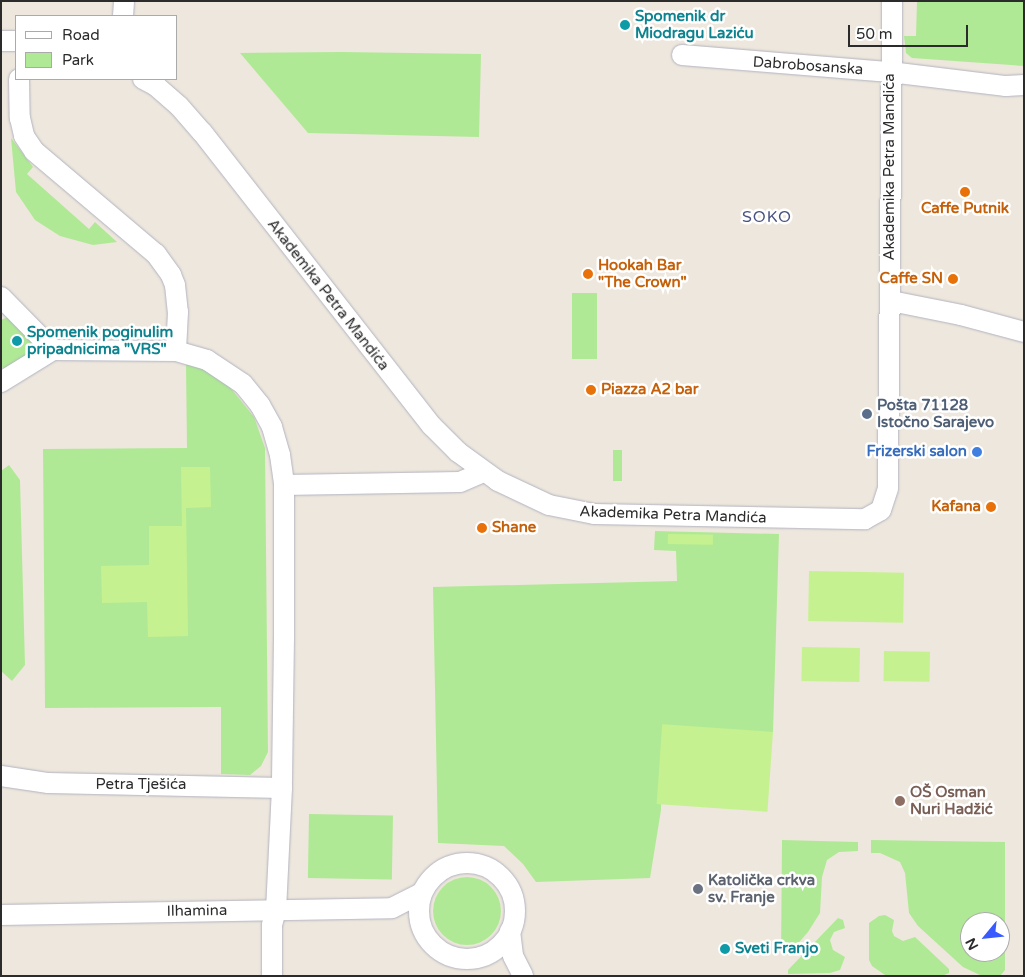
<!DOCTYPE html>
<html>
<head>
<meta charset="utf-8">
<style>
  body { margin:0 }
  #map { position:relative; width:1025px; height:977px; overflow:hidden; background:#eee7dd; font-family:"Varela Round",sans-serif }
  div>[style] { position:absolute }
  [style*='--x'] { left:calc(var(--x)*1px); top:calc(var(--y)*1px); width:calc(var(--w)*1px); rotate:calc(var(--a)*1deg) }
  .green>* { inset:0; background:#b0e995; transform-origin:0 0 }
  .round { border-radius:50% }
  .pitch>* { inset:0; background:#c6f190; transform-origin:0 0 }
  .roads { filter:drop-shadow(0 0 1px #b1b3c0) drop-shadow(0 0 1px #b1b3c0) }
  .minor>* { height:20px; margin:-10px; padding:0 10px; transform-origin:10px; border-radius:10px; background:#fff }
  .minor>.ring { margin:-10px; padding:0; box-sizing:content-box; background:none; border:20px solid #fff; border-radius:50% }
  .dots>* { width:14px; height:14px; translate:-50% -50%; box-sizing:border-box; border:2px solid #fff; border-radius:50% }
  span { translate:-50% -50%; white-space:nowrap; text-align:center; line-height:1.15; -webkit-text-stroke:5px #fff; paint-order:stroke }
  .culture-label { font-size:15px; color:#0d838f; font-weight:700 }
  .left { translate:0 -50%; text-align:left }
  .street-label { font-size:15px; color:#2b2b2b }
  .food-label { font-size:15px; color:#c56008; font-weight:700 }
  .right { translate:-100% -50%; text-align:right }
  .service-label { font-size:15px; color:#4e5e75; font-weight:700 }
  .shop-label { font-size:15px; color:#366cbe; font-weight:700 }
  .education-label { font-size:15px; color:#785e54; font-weight:700 }
  .worship-label { font-size:15px; color:#5b616d; font-weight:700 }
  .neighbourhood-label { font-size:16px; color:#485180; letter-spacing:1px }
  .frame { position:absolute; inset:0; border:2px solid #2b2b2b; pointer-events:none }
  .legend { position:absolute; left:15px; top:15px; width:162px; height:65px; box-sizing:border-box; background:#fff; border:1px solid #aaa; margin:0; padding:6px 9px; list-style:none; font-size:15px; color:#2b2b2b }
  .legend li { display:flex; align-items:center; gap:10px; height:25px }
  .legend b { width:25px; border:1px solid #aaa }
  .north { position:absolute; left:960px; top:912px; width:50px; height:50px; box-sizing:border-box; background:#fff; border:1px solid #aaa; border-radius:50%; rotate:242deg; font-size:14px; font-weight:700; line-height:20px; text-align:center; color:#2b2b2b }
  .north::after { content:''; display:block; margin:auto; width:18px; height:22px; background:#395aff; clip-path:polygon(50% 0,100% 100%,50% 72%,0 100%) }
  .scale { position:absolute; left:848px; top:25px; width:120px; height:22px; box-sizing:border-box; border:2px solid #2b2b2b; border-top:0; padding-left:6px; font-size:15px; line-height:18px; white-space:nowrap; color:#2b2b2b; -webkit-text-stroke:4px #fff; paint-order:stroke }
</style>
</head>
<body>
<div id="map">
  <div class="green">
    <i style="clip-path:polygon(917px 1px,1024px 1px,1024px 66px,912px 58px,906px 53px,904px 36px,916px 36px)"></i>
    <i style="clip-path:polygon(342px 52px,481px 54px,479px 137px,308px 133px,240px 53px)"></i>
    <i style="clip-path:polygon(11px 138px,33px 167px,27px 174px,89px 229px,95px 222px,117px 242px,93px 245px,60px 236px,35px 220px,16px 192px)"></i>
    <i style="left:572px;top:293px;width:25px;height:66px"></i>
    <i style="clip-path:polygon(8px 317px,40px 347px,5px 370px,1px 366px,1px 320px)"></i>
    <i style="clip-path:polygon(186px 365px,202px 365px,229px 386px,254px 417px,265px 448px,268px 752px,261px 766px,250px 775px,221px 774px,221px 707px,45px 708px,43px 449px,187px 448px)"></i>
    <i style="left:613px;top:450px;width:9px;height:31px"></i>
    <i style="clip-path:polygon(9px 465px,20px 480px,25px 665px,12px 681px,1px 671px,1px 471px)"></i>
    <i style="clip-path:polygon(655px 531px,779px 534px,773px 732px,662px 735px,661px 810px,650px 878px,536px 882px,523px 864px,504px 846px,438px 843px,433px 587px,677px 581px,676px 551px,654px 550px)"></i>
    <i style="left:309px;top:814px;width:84px;height:64px;rotate:1deg"></i>
    <i style="clip-path:polygon(782px 840px,858px 842px,858px 851px,839px 852px,827px 860px,822px 877px,820px 913px,808px 932px,788px 955px,781px 955px)"></i>
    <i style="clip-path:polygon(evenodd,871px 840px,1005px 842px,1005px 970px,1000px 976px,982px 976px,963px 967px,918px 926px,909px 913px,905px 873px,900px 862px,880px 853px,871px 853px,871px 840px,970px 922px,1000px 922px,1000px 952px,970px 952px,970px 922px)"></i>
    <i class="round" style="left:433px;top:877px;width:68px;height:68px"></i>
    <i style="clip-path:polygon(885px 915px,894px 920px,892px 931px,894px 936px,903px 941px,915px 937px,949px 969px,949px 973px,944px 975px,885px 975px,872px 966px,869px 960px,869px 923px,879px 916px)"></i>
    <i style="clip-path:polygon(838px 918px,843px 920px,845px 928px,834px 932px,830px 940px,833px 950px,845px 957px,840px 970px,830px 973px,788px 974px,788px 970px)"></i>
  </div>
  <div class="pitch">
    <i style="clip-path:polygon(181px 467px,210px 467px,211px 507px,186px 508px,188px 636px,148px 637px,147px 602px,102px 603px,101px 566px,149px 565px,149px 526px,182px 526px)"></i>
    <i style="left:668px;top:534px;width:45px;height:10px;rotate:1deg"></i>
    <i style="left:809px;top:571px;width:95px;height:50px;rotate:1deg"></i>
    <i style="left:802px;top:647px;width:58px;height:34px;rotate:1deg"></i>
    <i style="left:884px;top:651px;width:46px;height:30px;rotate:1deg"></i>
    <i style="left:773px;top:732px;width:80px;height:111px;rotate:94deg"></i>
  </div>
  <div class="roads">
    <div class="minor">
      <i style="--x:123;--y:16;--w:15;--a:-86"></i>
      <i style="--x:1;--y:41;--w:15;--a:0"></i>
      <i style="--x:682;--y:55;--w:209;--a:4.7"></i>
      <i style="--x:890;--y:72;--w:117;--a:6.9"></i>
      <i style="--x:1006;--y:86;--w:18;--a:-3"></i>
      <i style="--x:19;--y:79;--w:39;--a:89"></i>
      <i style="--x:20;--y:118;--w:18;--a:77"></i>
      <i style="--x:24;--y:136;--w:18;--a:56"></i>
      <i style="--x:34;--y:151;--w:160;--a:40.2"></i>
      <i style="--x:156;--y:254;--w:26;--a:54"></i>
      <i style="--x:171;--y:275;--w:11;--a:68"></i>
      <i style="--x:175;--y:285;--w:27;--a:84"></i>
      <i style="--x:178;--y:312;--w:39;--a:93"></i>
      <i style="--x:143;--y:79;--w:15;--a:28"></i>
      <i style="--x:156;--y:86;--w:30;--a:41"></i>
      <i style="--x:179;--y:106;--w:35;--a:49"></i>
      <i style="--x:202;--y:132;--w:373;--a:52"></i>
      <i style="--x:432;--y:426;--w:37;--a:45"></i>
      <i style="--x:458;--y:452;--w:49;--a:35.9"></i>
      <i style="--x:498;--y:481;--w:56;--a:25.2"></i>
      <i style="--x:549;--y:505;--w:46;--a:11.3"></i>
      <i style="--x:594;--y:514;--w:271;--a:1.1"></i>
      <i style="--x:865;--y:519;--w:18;--a:-29"></i>
      <i style="--x:881;--y:510;--w:23;--a:-72"></i>
      <i style="--x:888;--y:488;--w:487;--a:-89.5"></i>
      <i style="--x:1;--y:297;--w:74;--a:45.5"></i>
      <i style="--x:53;--y:350;--w:123;--a:0.5"></i>
      <i style="--x:176;--y:351;--w:32;--a:16"></i>
      <i style="--x:207;--y:360;--w:43;--a:33.7"></i>
      <i style="--x:243;--y:384;--w:27;--a:51"></i>
      <i style="--x:260;--y:405;--w:25;--a:61"></i>
      <i style="--x:272;--y:427;--w:29;--a:74"></i>
      <i style="--x:280;--y:455;--w:30;--a:82"></i>
      <i style="--x:284;--y:485;--w:152;--a:90"></i>
      <i style="--x:284;--y:637;--w:151;--a:90.8"></i>
      <i style="--x:282;--y:788;--w:122;--a:92.8"></i>
      <i style="--x:276;--y:910;--w:16;--a:105"></i>
      <i style="--x:272;--y:925;--w:51;--a:90"></i>
      <i style="--x:891;--y:301;--w:71;--a:11.3"></i>
      <i style="--x:961;--y:315;--w:65;--a:15.1"></i>
      <i style="--x:1;--y:382;--w:61;--a:-31.6"></i>
      <i style="--x:284;--y:485;--w:176;--a:-1"></i>
      <i style="--x:460;--y:482;--w:26;--a:-23"></i>
      <i style="--x:1;--y:776;--w:48;--a:8.5"></i>
      <i style="--x:48;--y:783;--w:234;--a:1.2"></i>
      <i class="ring" style="left:419px;top:863px;width:76px;height:76px"></i>
      <i style="--x:1;--y:915;--w:391;--a:-1"></i>
      <i style="--x:392;--y:908;--w:34;--a:-27"></i>
      <i style="--x:510;--y:931;--w:25;--a:83"></i>
      <i style="--x:513;--y:956;--w:22;--a:63"></i>
    </div>
  </div>
  <div class="dots">
    <i style="left:625px;top:25px;background:#0f9aa8"></i>
    <i style="left:965px;top:192px;background:#e8710a"></i>
    <i style="left:588px;top:274px;background:#e8710a"></i>
    <i style="left:953px;top:279px;background:#e8710a"></i>
    <i style="left:17px;top:341px;background:#0f9aa8"></i>
    <i style="left:591px;top:390px;background:#e8710a"></i>
    <i style="left:867px;top:414px;background:#5c6f8a"></i>
    <i style="left:977px;top:452px;background:#3f7fe0"></i>
    <i style="left:991px;top:507px;background:#e8710a"></i>
    <i style="left:482px;top:528px;background:#e8710a"></i>
    <i style="left:900px;top:801px;background:#8d6e63"></i>
    <i style="left:698px;top:889px;background:#6b7280"></i>
    <i style="left:725px;top:949px;background:#0f9aa8"></i>
  </div>
  <div class="culture-label">
    <span class="left" style="left:635px;top:25px">Spomenik dr<br>Miodragu Laziću</span>
    <span class="left" style="left:27px;top:341px">Spomenik poginulim<br>pripadnicima "VRS"</span>
    <span class="left" style="left:735px;top:949px">Sveti Franjo</span>
  </div>
  <div class="street-label">
    <span style="left:808px;top:66px;rotate:4deg">Dabrobosanska</span>
    <span style="left:890px;top:167px;rotate:-90deg">Akademika Petra Mandića</span>
    <span style="left:328px;top:295px;rotate:52deg">Akademika Petra Mandića</span>
    <span style="left:673px;top:515px;rotate:2deg">Akademika Petra Mandića</span>
    <span style="left:141px;top:785px">Petra Tješića</span>
    <span style="left:197px;top:911px;rotate:-1deg">Ilhamina</span>
  </div>
  <div class="food-label">
    <span style="left:965px;top:209px">Caffe Putnik</span>
    <span class="left" style="left:598px;top:274px">Hookah Bar<br>"The Crown"</span>
    <span class="right" style="left:943px;top:279px">Caffe SN</span>
    <span class="left" style="left:601px;top:390px">Piazza A2 bar</span>
    <span class="right" style="left:981px;top:507px">Kafana</span>
    <span class="left" style="left:492px;top:528px">Shane</span>
  </div>
  <div class="service-label">
    <span class="left" style="left:877px;top:414px">Pošta 71128<br>Istočno Sarajevo</span>
  </div>
  <div class="shop-label">
    <span class="right" style="left:967px;top:452px">Frizerski salon</span>
  </div>
  <div class="education-label">
    <span class="left" style="left:910px;top:801px">OŠ Osman<br>Nuri Hadžić</span>
  </div>
  <div class="worship-label">
    <span class="left" style="left:708px;top:889px">Katolička crkva<br>sv. Franje</span>
  </div>
  <div class="neighbourhood-label">
    <span style="left:767px;top:217px">SOKO</span>
  </div>
  <div class="frame"></div>
  <ul class="legend">
  <li><b style="height:6px;background:#fff"></b>Road</li>
  <li><b style="height:14px;background:#b0e995"></b>Park</li>
  </ul>
  <div class="north">N</div>
  <div class="scale">50 m</div>
</div>
</body>
</html>
